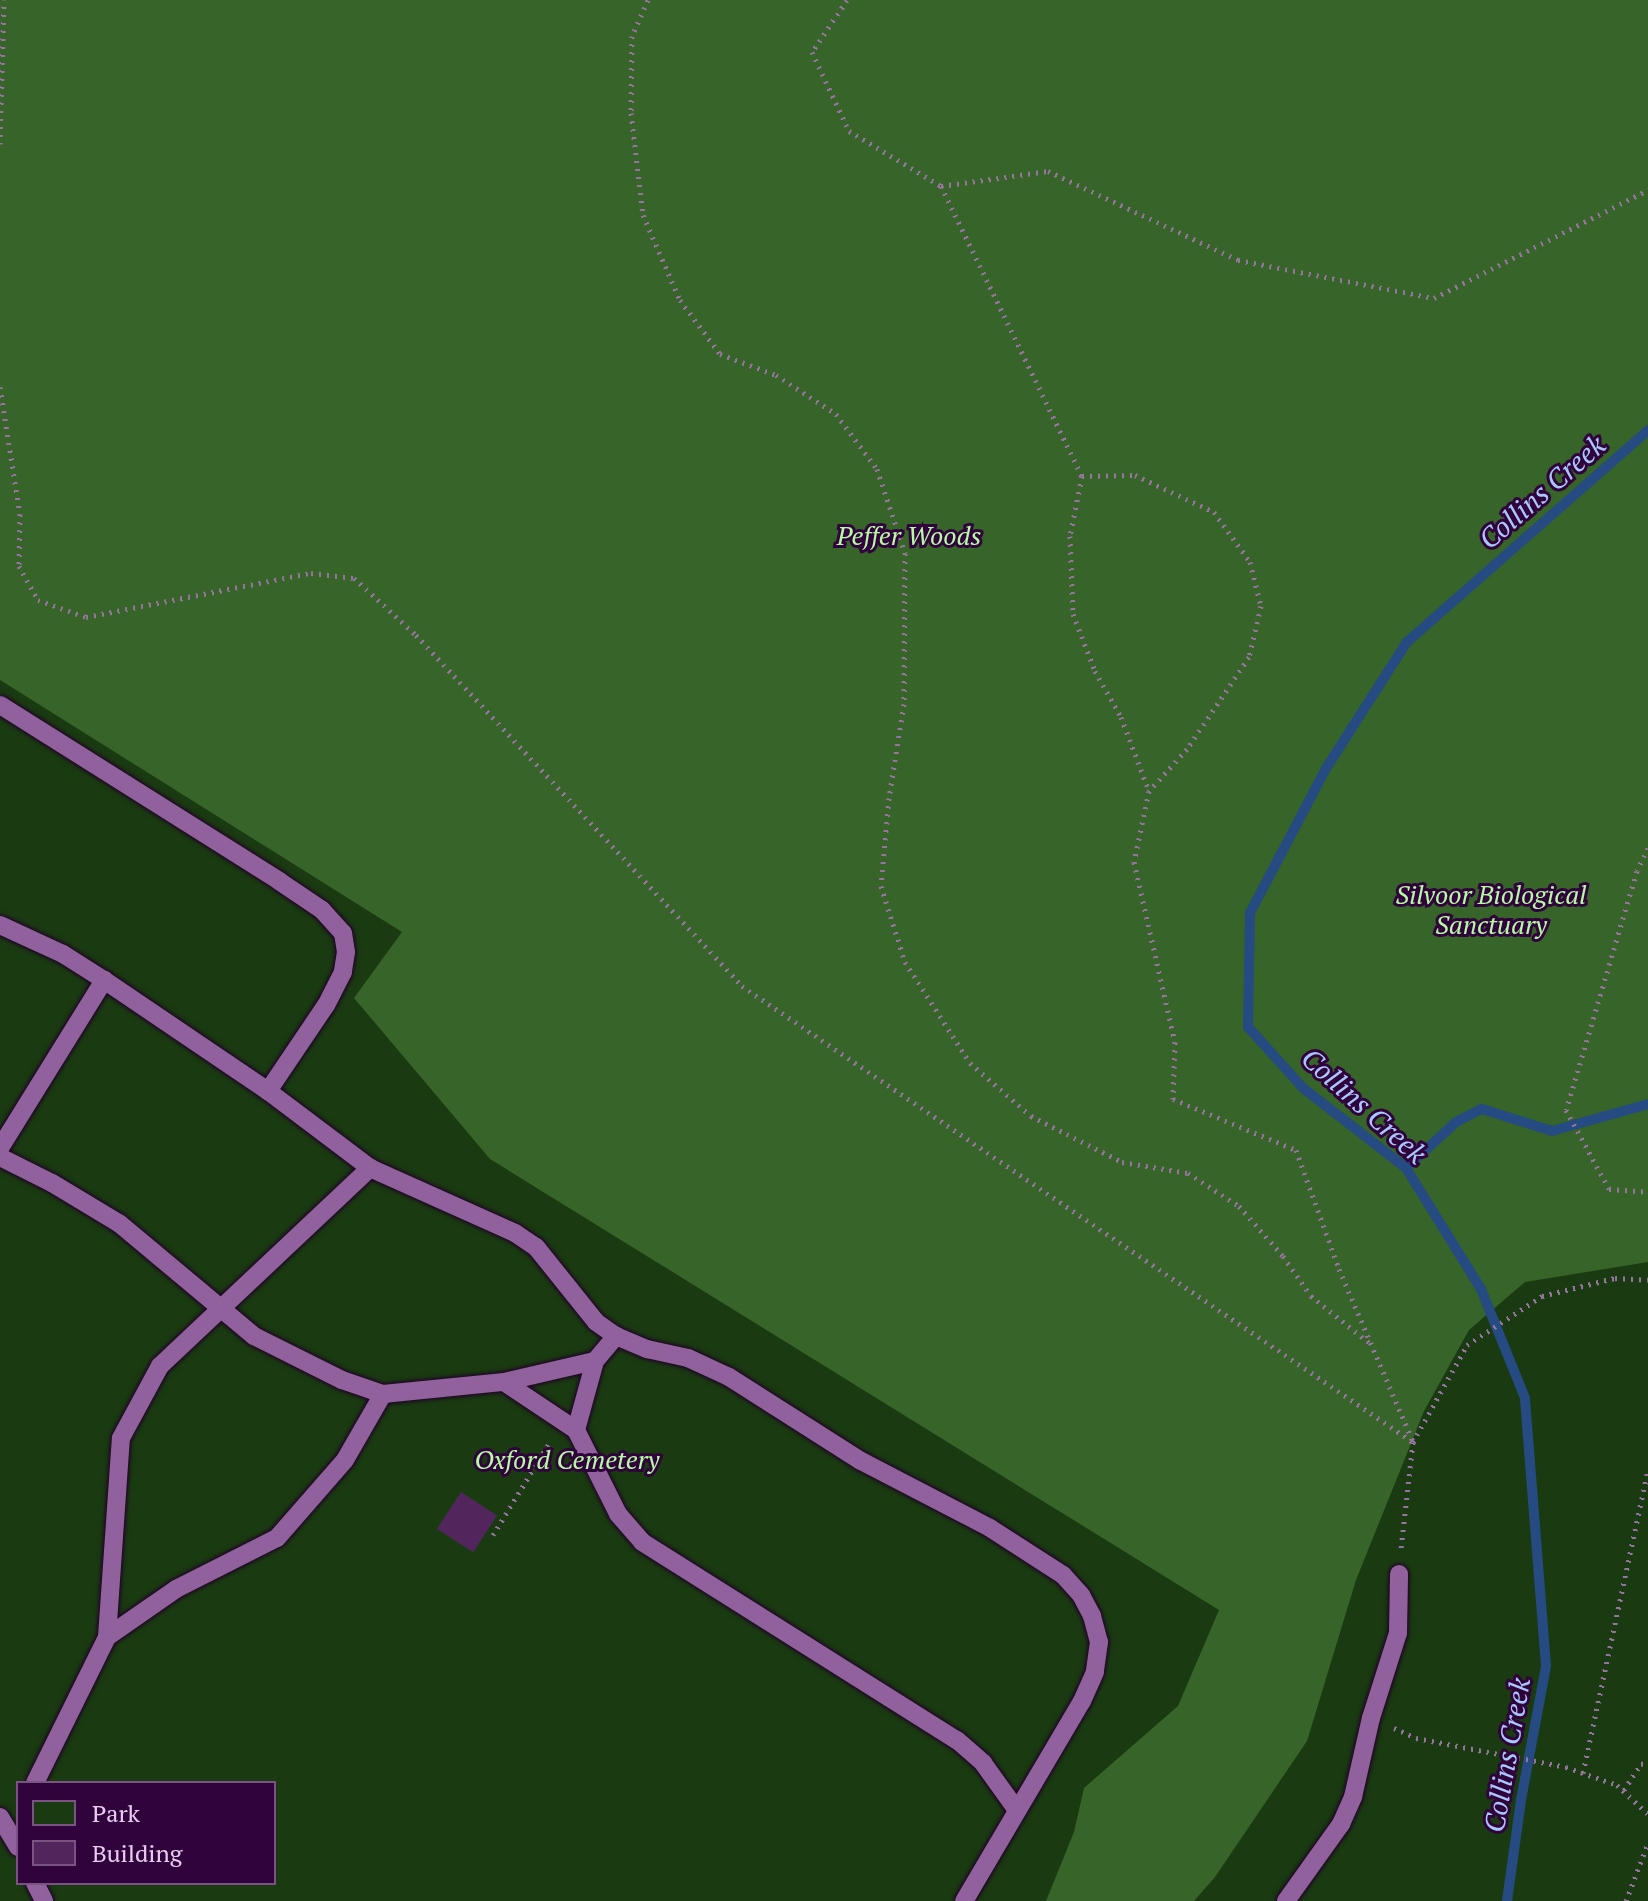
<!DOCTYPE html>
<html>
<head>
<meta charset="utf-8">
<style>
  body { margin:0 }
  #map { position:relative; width:1648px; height:1901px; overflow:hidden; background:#3c0e47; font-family:"PT Serif",serif }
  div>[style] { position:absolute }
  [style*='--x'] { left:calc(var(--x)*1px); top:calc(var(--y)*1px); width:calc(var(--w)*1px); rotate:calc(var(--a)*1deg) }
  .green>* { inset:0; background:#1a3b11 }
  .forest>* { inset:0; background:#366429 }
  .stream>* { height:10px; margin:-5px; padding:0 5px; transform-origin:5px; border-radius:5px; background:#264a82 }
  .building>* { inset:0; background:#52265d; transform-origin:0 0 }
  .path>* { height:5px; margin-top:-2.5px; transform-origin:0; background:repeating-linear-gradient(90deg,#9773a0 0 2px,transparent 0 8px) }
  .roads { filter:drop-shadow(0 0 2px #1f0026) drop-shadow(0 0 2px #1f0026) }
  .lane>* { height:18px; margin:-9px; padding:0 9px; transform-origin:9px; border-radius:9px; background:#91619e }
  span { translate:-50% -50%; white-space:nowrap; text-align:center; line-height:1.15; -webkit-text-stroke:6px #31033c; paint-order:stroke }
  .park-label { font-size:26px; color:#b6faa4; font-style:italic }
  .water-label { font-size:28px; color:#a8c8fb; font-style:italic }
  .legend { position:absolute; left:16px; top:1781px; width:260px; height:104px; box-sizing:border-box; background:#31033c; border:2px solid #7a5383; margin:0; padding:10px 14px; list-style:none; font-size:24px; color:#e7ccee }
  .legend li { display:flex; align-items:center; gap:16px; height:40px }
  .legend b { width:40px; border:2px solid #7a5383 }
</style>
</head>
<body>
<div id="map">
  <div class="green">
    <i style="clip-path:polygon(evenodd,1648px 0,1648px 1901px,0 1901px,0 622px,1648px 0,18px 1783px,274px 1783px,274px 1883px,18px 1883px,18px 1783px)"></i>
  </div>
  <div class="forest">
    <i style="clip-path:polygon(0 0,1648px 0,1648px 1262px,1525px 1282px,1469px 1330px,1424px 1411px,1356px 1580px,1307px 1741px,1215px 1877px,1194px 1901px,1046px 1901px,1074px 1832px,1084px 1788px,1178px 1706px,1219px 1610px,490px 1159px,354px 998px,402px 932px,0 680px)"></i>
  </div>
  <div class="stream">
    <i style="--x:1406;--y:1168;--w:68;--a:-42.6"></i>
    <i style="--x:1456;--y:1122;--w:29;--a:-27"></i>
    <i style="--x:1482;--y:1109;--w:73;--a:17.4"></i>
    <i style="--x:1552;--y:1131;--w:100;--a:-15.7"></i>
    <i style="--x:1507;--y:1901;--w:102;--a:-82.1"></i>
    <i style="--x:1521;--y:1800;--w:136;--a:-79.4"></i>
    <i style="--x:1546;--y:1666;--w:269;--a:-94.5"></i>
    <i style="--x:1525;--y:1398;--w:118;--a:-112"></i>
    <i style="--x:1481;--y:1289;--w:142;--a:-121.8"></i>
    <i style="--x:1406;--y:1168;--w:130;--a:-142.2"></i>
    <i style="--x:1303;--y:1088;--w:82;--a:-132"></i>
    <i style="--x:1248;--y:1027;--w:114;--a:-89"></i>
    <i style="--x:1250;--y:913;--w:161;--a:-62.3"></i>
    <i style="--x:1325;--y:770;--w:152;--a:-57.4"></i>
    <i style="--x:1407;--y:642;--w:321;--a:-41.3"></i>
  </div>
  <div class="building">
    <i style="left:461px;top:1492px;width:43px;height:44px;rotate:33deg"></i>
  </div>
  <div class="path">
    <i style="--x:648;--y:0;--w:39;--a:114"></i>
    <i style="--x:632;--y:36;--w:77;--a:90.7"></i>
    <i style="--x:631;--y:113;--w:103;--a:83.3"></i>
    <i style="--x:643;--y:215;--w:93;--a:66.5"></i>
    <i style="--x:680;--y:300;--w:67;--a:53.5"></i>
    <i style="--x:720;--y:354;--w:60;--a:20.6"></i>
    <i style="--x:776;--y:375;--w:72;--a:33"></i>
    <i style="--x:836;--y:414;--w:69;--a:53.3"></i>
    <i style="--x:877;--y:469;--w:89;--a:71.6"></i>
    <i style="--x:905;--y:553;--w:151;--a:90.4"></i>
    <i style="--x:904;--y:704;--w:95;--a:99.1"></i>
    <i style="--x:889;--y:798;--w:88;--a:95.2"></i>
    <i style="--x:881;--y:886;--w:80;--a:72.5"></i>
    <i style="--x:905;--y:962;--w:120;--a:57.2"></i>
    <i style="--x:970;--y:1063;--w:81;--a:41"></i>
    <i style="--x:1031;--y:1116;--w:102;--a:26.8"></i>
    <i style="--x:1122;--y:1162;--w:67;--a:9.5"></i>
    <i style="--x:1188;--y:1173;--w:61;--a:32.9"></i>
    <i style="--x:1239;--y:1206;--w:67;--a:48.7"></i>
    <i style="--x:1283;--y:1256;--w:49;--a:55"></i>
    <i style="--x:1311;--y:1296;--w:78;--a:38.8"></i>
    <i style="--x:847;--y:0;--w:63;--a:123.9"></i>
    <i style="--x:812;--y:52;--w:87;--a:64.9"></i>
    <i style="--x:849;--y:131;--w:107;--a:30.9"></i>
    <i style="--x:941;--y:186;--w:108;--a:-8"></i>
    <i style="--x:1048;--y:171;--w:210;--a:25.1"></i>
    <i style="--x:1238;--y:260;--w:200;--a:11"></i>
    <i style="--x:1434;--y:298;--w:240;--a:-26.8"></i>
    <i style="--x:0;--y:144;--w:144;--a:-88.4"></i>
    <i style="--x:941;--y:186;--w:322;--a:64.1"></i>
    <i style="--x:1082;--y:476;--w:61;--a:101.3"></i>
    <i style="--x:1070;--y:536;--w:78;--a:87.8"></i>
    <i style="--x:1073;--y:614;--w:61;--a:68.9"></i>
    <i style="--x:1095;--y:671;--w:53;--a:60.5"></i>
    <i style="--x:1121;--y:717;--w:79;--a:69.3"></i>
    <i style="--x:1149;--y:791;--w:73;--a:101.9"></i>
    <i style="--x:1134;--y:862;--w:185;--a:77.2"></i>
    <i style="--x:1175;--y:1042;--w:57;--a:92"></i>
    <i style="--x:1173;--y:1099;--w:133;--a:22.5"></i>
    <i style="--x:1296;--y:1150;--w:127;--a:70.1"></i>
    <i style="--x:1339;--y:1269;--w:188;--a:66.8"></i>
    <i style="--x:1413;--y:1442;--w:108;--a:96.4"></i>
    <i style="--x:0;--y:387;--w:129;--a:81.1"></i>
    <i style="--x:20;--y:514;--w:52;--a:91.1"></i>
    <i style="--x:19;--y:566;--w:39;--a:61"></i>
    <i style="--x:38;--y:600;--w:51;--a:19.5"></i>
    <i style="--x:86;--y:617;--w:229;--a:-11.1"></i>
    <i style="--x:311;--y:573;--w:43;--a:6.6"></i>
    <i style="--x:354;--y:578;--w:84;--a:42.6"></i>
    <i style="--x:416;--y:635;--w:479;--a:47.1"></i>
    <i style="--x:742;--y:986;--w:811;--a:34.2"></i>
    <i style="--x:1413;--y:1442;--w:111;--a:-60.9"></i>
    <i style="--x:1467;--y:1345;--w:90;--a:-33.2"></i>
    <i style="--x:1542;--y:1296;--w:75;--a:-13.9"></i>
    <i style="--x:1615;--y:1278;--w:33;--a:3"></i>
    <i style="--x:1082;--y:476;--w:53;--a:-1.1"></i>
    <i style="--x:1135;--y:475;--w:87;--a:25.1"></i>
    <i style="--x:1214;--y:512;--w:62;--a:54.2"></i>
    <i style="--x:1250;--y:562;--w:45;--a:76"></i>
    <i style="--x:1261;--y:606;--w:52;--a:103.2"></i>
    <i style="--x:1249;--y:657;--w:111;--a:124"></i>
    <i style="--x:1187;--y:749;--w:57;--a:132.1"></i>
    <i style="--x:1648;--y:848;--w:25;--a:116"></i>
    <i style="--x:1637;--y:871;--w:249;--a:106.5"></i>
    <i style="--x:1566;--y:1110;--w:90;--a:61.4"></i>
    <i style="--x:1609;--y:1189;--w:39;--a:4"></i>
    <i style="--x:493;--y:1535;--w:109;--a:-58.5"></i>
    <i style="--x:1394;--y:1728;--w:24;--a:24"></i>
    <i style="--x:1416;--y:1738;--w:153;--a:10.9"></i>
    <i style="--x:1566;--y:1767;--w:54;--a:19.4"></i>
    <i style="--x:1617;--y:1785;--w:42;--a:43.1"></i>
    <i style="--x:1583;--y:1773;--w:311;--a:-77.9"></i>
    <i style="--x:1624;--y:1790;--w:31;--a:-57"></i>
    <i style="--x:1641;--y:1764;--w:7;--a:-8"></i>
    <i style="--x:1626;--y:1901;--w:62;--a:-69.2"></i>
  </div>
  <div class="roads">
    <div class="lane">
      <i style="--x:0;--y:705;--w:330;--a:32.2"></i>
      <i style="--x:279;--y:881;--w:52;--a:34"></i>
      <i style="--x:322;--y:910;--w:31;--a:48"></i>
      <i style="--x:343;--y:933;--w:19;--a:81"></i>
      <i style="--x:346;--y:952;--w:20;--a:99"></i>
      <i style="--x:343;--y:972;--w:37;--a:117"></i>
      <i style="--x:326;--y:1005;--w:104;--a:124"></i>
      <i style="--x:0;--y:925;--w:69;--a:24.7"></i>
      <i style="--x:63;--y:954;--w:49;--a:32.4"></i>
      <i style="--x:104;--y:980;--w:198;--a:34.1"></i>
      <i style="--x:268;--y:1091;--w:128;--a:37"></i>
      <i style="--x:370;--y:1168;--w:159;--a:24.1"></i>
      <i style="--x:515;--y:1233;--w:25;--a:34"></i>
      <i style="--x:536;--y:1247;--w:96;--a:51.3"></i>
      <i style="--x:596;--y:1322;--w:24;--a:35"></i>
      <i style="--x:616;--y:1336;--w:34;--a:23"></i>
      <i style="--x:647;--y:1349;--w:42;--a:12.4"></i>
      <i style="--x:688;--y:1358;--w:45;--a:24.9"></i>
      <i style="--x:729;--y:1377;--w:156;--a:32.5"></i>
      <i style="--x:861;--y:1461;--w:145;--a:27.4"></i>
      <i style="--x:990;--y:1528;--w:87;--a:32.8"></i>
      <i style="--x:1063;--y:1575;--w:27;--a:48"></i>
      <i style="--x:1081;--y:1595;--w:24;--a:62"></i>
      <i style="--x:1092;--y:1616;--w:27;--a:75"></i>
      <i style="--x:1099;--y:1642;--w:30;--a:98"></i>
      <i style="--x:1095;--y:1672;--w:32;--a:114"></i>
      <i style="--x:1082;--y:1701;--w:232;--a:120.5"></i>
      <i style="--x:0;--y:1148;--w:198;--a:-58.2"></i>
      <i style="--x:0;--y:1157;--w:58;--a:26.6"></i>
      <i style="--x:52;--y:1183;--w:79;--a:31.1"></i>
      <i style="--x:120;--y:1224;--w:175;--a:39.9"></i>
      <i style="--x:254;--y:1336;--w:98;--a:26.6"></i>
      <i style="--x:342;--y:1380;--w:43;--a:18.9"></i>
      <i style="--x:383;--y:1394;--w:122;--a:-5.7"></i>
      <i style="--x:504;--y:1382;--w:93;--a:-13"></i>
      <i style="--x:504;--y:1382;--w:87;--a:33.7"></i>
      <i style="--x:576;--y:1430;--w:94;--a:63.4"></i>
      <i style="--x:618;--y:1514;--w:37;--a:49"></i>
      <i style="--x:642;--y:1542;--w:372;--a:32.2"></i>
      <i style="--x:957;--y:1740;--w:35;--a:41"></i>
      <i style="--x:983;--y:1763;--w:57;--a:54.3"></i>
      <i style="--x:576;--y:1430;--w:72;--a:-74.6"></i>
      <i style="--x:595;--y:1361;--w:33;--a:-50"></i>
      <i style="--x:107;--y:1637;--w:199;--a:-86"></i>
      <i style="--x:121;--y:1438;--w:82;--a:-61.6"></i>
      <i style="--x:160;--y:1366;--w:289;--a:-43.3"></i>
      <i style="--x:35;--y:1783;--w:163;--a:-63.7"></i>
      <i style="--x:107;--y:1637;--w:84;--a:-34.8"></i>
      <i style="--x:176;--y:1589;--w:113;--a:-26.8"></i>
      <i style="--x:277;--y:1538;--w:103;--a:-48.9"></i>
      <i style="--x:345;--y:1460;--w:76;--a:-60.1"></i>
      <i style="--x:0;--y:1817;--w:35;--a:59"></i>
      <i style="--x:35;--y:1883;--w:20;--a:63"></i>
      <i style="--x:1286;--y:1901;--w:95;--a:-54.5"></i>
      <i style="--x:1341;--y:1824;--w:30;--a:-66"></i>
      <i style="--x:1353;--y:1797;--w:81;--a:-77.2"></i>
      <i style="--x:1371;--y:1718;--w:89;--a:-72.4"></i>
      <i style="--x:1398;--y:1633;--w:59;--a:-89"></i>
    </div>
  </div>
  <div class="park-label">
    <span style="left:909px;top:536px">Peffer Woods</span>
    <span style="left:1491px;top:910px">Silvoor Biological<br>Sanctuary</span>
    <span style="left:567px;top:1460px">Oxford Cemetery</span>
  </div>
  <div class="water-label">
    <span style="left:1542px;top:492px;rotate:-41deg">Collins Creek</span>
    <span style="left:1364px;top:1106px;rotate:42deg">Collins Creek</span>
    <span style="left:1507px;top:1755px;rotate:-80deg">Collins Creek</span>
  </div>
  <ul class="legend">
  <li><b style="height:22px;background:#1a3b11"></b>Park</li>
  <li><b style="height:22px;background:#52265d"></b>Building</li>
  </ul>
</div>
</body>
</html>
